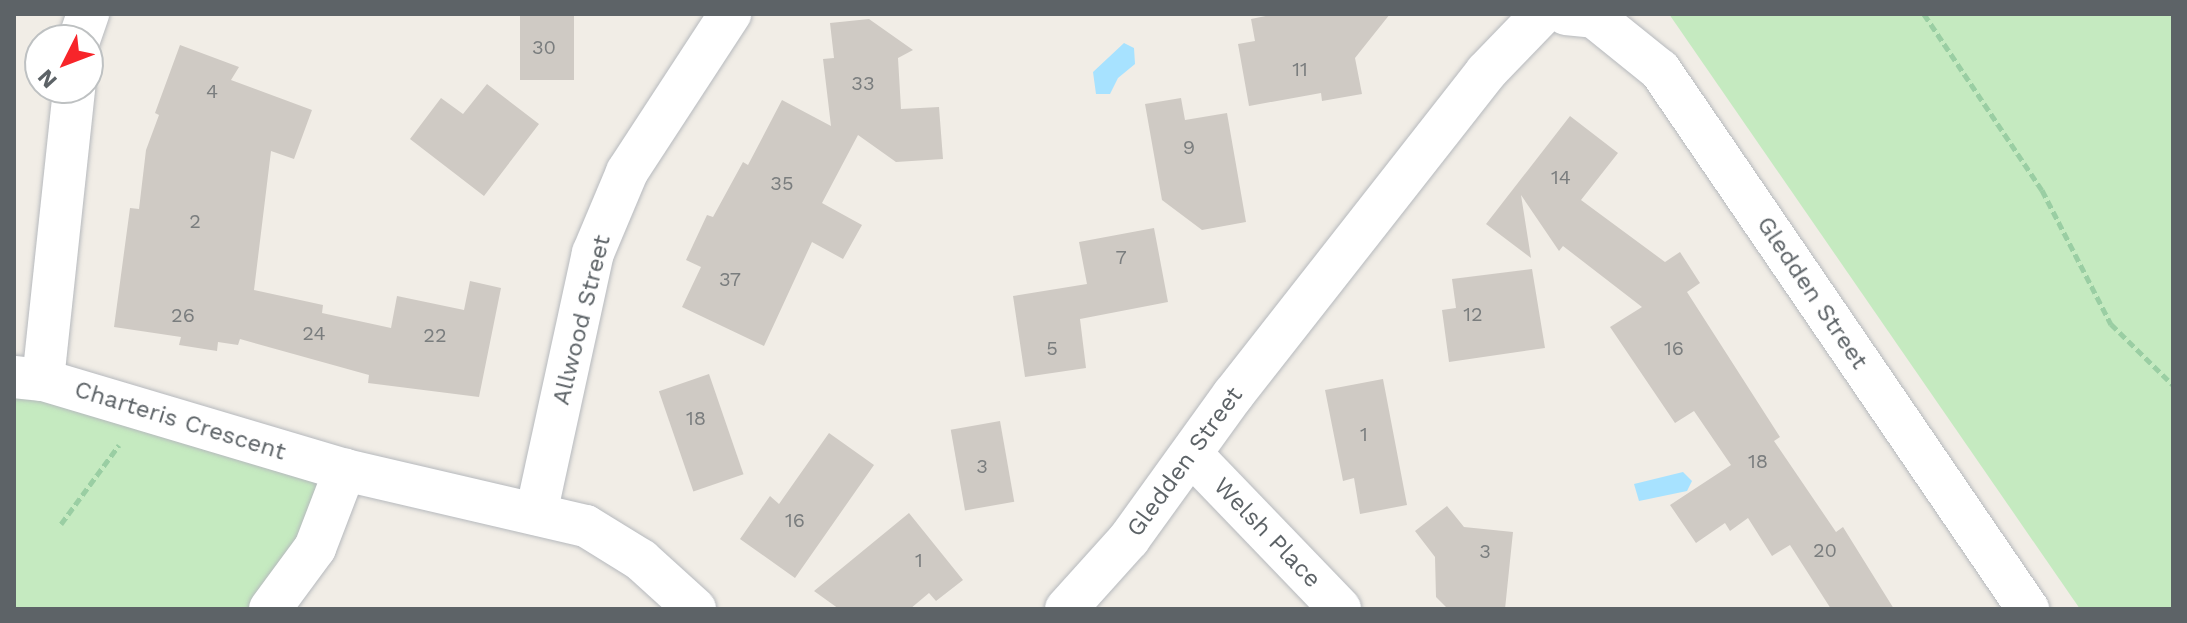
<!DOCTYPE html>
<html>
<head>
<meta charset="utf-8">
<style>
  body { margin:0 }
  #map { position:relative; width:2187px; height:623px; overflow:hidden; background:#f1ede6; font-family:"Work Sans",sans-serif }
  div>[style] { position:absolute }
  [style*='--x'] { left:calc(var(--x)*1px); top:calc(var(--y)*1px); width:calc(var(--w)*1px); rotate:calc(var(--a)*1deg) }
  .green>* { inset:0; background:#c5eac0 }
  .water>* { inset:0; background:#a7e2ff }
  .building>* { inset:0; background:#cfcac4; transform-origin:0 0 }
  .path>* { height:5px; margin-top:-2.5px; transform-origin:0; background:repeating-linear-gradient(90deg,#9acea3 0 8px,transparent 0 12px) }
  .roads { filter:drop-shadow(0 0 2px #b6b9bd) drop-shadow(0 0 2px #b6b9bd) }
  .minor>* { height:42px; margin:-21px; padding:0 21px; transform-origin:21px; border-radius:21px; background:#fff }
  span { translate:-50% -50%; white-space:nowrap; text-align:center; line-height:1.15; -webkit-text-stroke:6px #fff; paint-order:stroke }
  .number-label { font-size:20px; color:#7a7d7e }
  .number-label span { -webkit-text-stroke-width:0 }
  .street-label { font-size:24px; color:#5d6367 }
  .frame { position:absolute; inset:0; border:16px solid #5d6367; pointer-events:none }
  .north { position:absolute; left:24px; top:24px; width:80px; height:80px; box-sizing:border-box; background:#fff; border:2px solid #bec1c2; border-radius:50%; rotate:228deg; font-size:22px; font-weight:700; line-height:32px; text-align:center; color:#5d6367 }
  .north::after { content:''; display:block; margin:auto; width:28px; height:36px; background:#f7252a; clip-path:polygon(50% 0,100% 100%,50% 72%,0 100%) }
</style>
</head>
<body>
<div id="map">
  <div class="green">
    <i style="clip-path:polygon(1669px 14px,2173px 14px,2173px 609px,2080px 609px)"></i>
    <i style="clip-path:polygon(14px 377px,345px 470px,270px 609px,14px 609px)"></i>
  </div>
  <div class="water">
    <i style="clip-path:polygon(1124px 43px,1134px 48px,1135px 64px,1118px 78px,1110px 94px,1096px 94px,1093px 72px)"></i>
    <i style="clip-path:polygon(1683px 472px,1692px 481px,1687px 491px,1639px 501px,1634px 484px)"></i>
  </div>
  <div class="building">
    <i style="left:520px;top:14px;width:54px;height:66px"></i>
    <i style="clip-path:polygon(1276px 14px,1390px 14px,1355px 58px,1362px 94px,1322px 101px,1321px 93px,1249px 106px,1238px 44px,1255px 41px,1251px 19px)"></i>
    <i style="clip-path:polygon(869px 19px,913px 50px,898px 58px,901px 109px,939px 107px,943px 159px,896px 162px,858px 135px,822px 203px,862px 225px,843px 259px,812px 242px,764px 346px,682px 307px,701px 267px,686px 260px,707px 215px,713px 217px,743px 162px,748px 165px,782px 100px,831px 126px,823px 59px,834px 58px,830px 23px)"></i>
    <i style="clip-path:polygon(180px 45px,239px 67px,231px 80px,312px 110px,294px 159px,271px 151px,254px 290px,323px 305px,322px 313px,391px 328px,397px 296px,464px 310px,470px 281px,501px 288px,479px 397px,368px 383px,369px 375px,240px 339px,238px 345px,218px 342px,217px 351px,179px 345px,181px 337px,114px 327px,130px 208px,139px 209px,146px 150px,159px 115px,155px 113px)"></i>
    <i style="clip-path:polygon(487px 84px,539px 124px,484px 196px,410px 139px,441px 98px,463px 114px)"></i>
    <i style="clip-path:polygon(1181px 98px,1185px 120px,1227px 113px,1246px 222px,1202px 230px,1162px 200px,1145px 104px)"></i>
    <i style="clip-path:polygon(1570px 116px,1618px 153px,1581px 200px,1665px 262px,1680px 252px,1700px 283px,1687px 292px,1780px 437px,1774px 441px,1836px 532px,1843px 527px,1894px 609px,1831px 609px,1790px 545px,1772px 556px,1748px 518px,1730px 531px,1725px 523px,1696px 543px,1670px 505px,1731px 465px,1694px 411px,1675px 423px,1610px 327px,1642px 307px,1563px 246px,1559px 251px,1521px 195px,1531px 258px,1486px 224px)"></i>
    <i style="clip-path:polygon(1154px 228px,1168px 302px,1080px 319px,1086px 368px,1025px 377px,1013px 296px,1087px 284px,1079px 242px)"></i>
    <i style="clip-path:polygon(1532px 269px,1545px 348px,1449px 362px,1442px 310px,1456px 308px,1452px 279px)"></i>
    <i style="left:709px;top:374px;width:106px;height:53px;rotate:71deg"></i>
    <i style="clip-path:polygon(1383px 379px,1407px 505px,1360px 514px,1354px 478px,1343px 481px,1325px 390px)"></i>
    <i style="left:1000px;top:421px;width:82px;height:50px;rotate:80deg"></i>
    <i style="clip-path:polygon(829px 433px,874px 465px,795px 578px,740px 539px,770px 496px,779px 504px)"></i>
    <i style="clip-path:polygon(1447px 506px,1464px 527px,1513px 532px,1505px 609px,1448px 609px,1436px 597px,1435px 557px,1415px 531px)"></i>
    <i style="clip-path:polygon(909px 513px,963px 580px,936px 601px,929px 593px,910px 609px,839px 609px,814px 591px)"></i>
  </div>
  <div class="path">
    <i style="--x:1924;--y:14;--w:212;--a:56.2"></i>
    <i style="--x:2042;--y:190;--w:151;--a:62.8"></i>
    <i style="--x:2111;--y:324;--w:87;--a:44.5"></i>
    <i style="--x:61;--y:524;--w:98;--a:-53.7"></i>
  </div>
  <div class="roads">
    <div class="minor">
      <i style="--x:1566;--y:14;--w:28;--a:6"></i>
      <i style="--x:1594;--y:17;--w:85;--a:38.8"></i>
      <i style="--x:1660;--y:70;--w:653;--a:55.68"></i>
      <i style="--x:79;--y:40;--w:28;--a:-71"></i>
      <i style="--x:14;--y:377;--w:29;--a:6"></i>
      <i style="--x:43;--y:380;--w:315;--a:16.6"></i>
      <i style="--x:345;--y:470;--w:247;--a:13.1"></i>
      <i style="--x:586;--y:526;--w:65;--a:31.7"></i>
      <i style="--x:641;--y:560;--w:73;--a:42.2"></i>
      <i style="--x:43;--y:380;--w:294;--a:-83.9"></i>
      <i style="--x:1193;--y:456;--w:212;--a:46.1"></i>
      <i style="--x:536;--y:514;--w:267;--a:-77.7"></i>
      <i style="--x:593;--y:253;--w:88;--a:-67.2"></i>
      <i style="--x:627;--y:172;--w:189;--a:-56.9"></i>
      <i style="--x:270;--y:609;--w:76;--a:-53.6"></i>
      <i style="--x:315;--y:548;--w:84;--a:-69"></i>
      <i style="--x:1066;--y:609;--w:94;--a:-48"></i>
      <i style="--x:1129;--y:539;--w:178;--a:-54.2"></i>
      <i style="--x:1233;--y:395;--w:410;--a:-51.9"></i>
      <i style="--x:1486;--y:72;--w:81;--a:-46"></i>
    </div>
  </div>
  <div class="number-label">
    <span style="left:544px;top:47px">30</span>
    <span style="left:1300px;top:69px">11</span>
    <span style="left:863px;top:83px">33</span>
    <span style="left:212px;top:91px">4</span>
    <span style="left:1189px;top:147px">9</span>
    <span style="left:1561px;top:177px">14</span>
    <span style="left:782px;top:183px">35</span>
    <span style="left:195px;top:221px">2</span>
    <span style="left:1121px;top:257px">7</span>
    <span style="left:730px;top:279px">37</span>
    <span style="left:1473px;top:314px">12</span>
    <span style="left:183px;top:315px">26</span>
    <span style="left:314px;top:333px">24</span>
    <span style="left:435px;top:335px">22</span>
    <span style="left:1052px;top:348px">5</span>
    <span style="left:1674px;top:348px">16</span>
    <span style="left:696px;top:418px">18</span>
    <span style="left:1364px;top:434px">1</span>
    <span style="left:1758px;top:461px">18</span>
    <span style="left:982px;top:466px">3</span>
    <span style="left:795px;top:520px">16</span>
    <span style="left:1825px;top:550px">20</span>
    <span style="left:1485px;top:551px">3</span>
    <span style="left:919px;top:560px">1</span>
  </div>
  <div class="street-label">
    <span style="left:1812px;top:293px;rotate:56deg">Gledden Street</span>
    <span style="left:582px;top:320px;rotate:-76deg">Allwood Street</span>
    <span style="left:180px;top:421px;rotate:17deg">Charteris Crescent</span>
    <span style="left:1185px;top:462px;rotate:-54deg">Gledden Street</span>
    <span style="left:1267px;top:533px;rotate:46deg">Welsh Place</span>
  </div>
  <div class="frame"></div>
  <div class="north">N</div>
</div>
</body>
</html>
